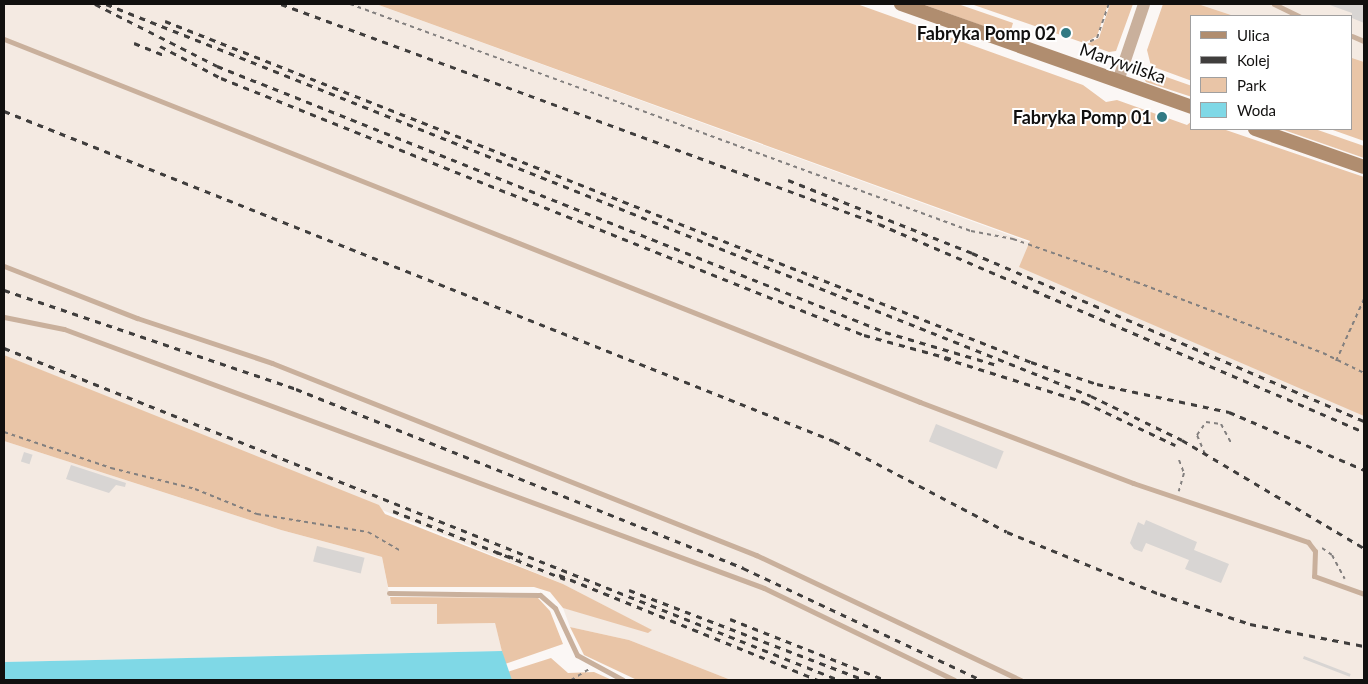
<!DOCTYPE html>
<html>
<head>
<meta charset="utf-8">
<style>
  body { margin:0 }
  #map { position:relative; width:1368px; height:684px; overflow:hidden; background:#fbf7f5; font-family:Lato,sans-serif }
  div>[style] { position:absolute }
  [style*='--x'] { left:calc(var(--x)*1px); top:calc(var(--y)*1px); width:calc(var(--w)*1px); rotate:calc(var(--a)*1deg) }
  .built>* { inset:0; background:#f4eae2 }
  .green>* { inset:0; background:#e9c5a7 }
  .water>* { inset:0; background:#7fd8e6 }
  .building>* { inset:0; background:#d8d5d3; transform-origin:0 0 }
  .path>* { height:2px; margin-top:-1px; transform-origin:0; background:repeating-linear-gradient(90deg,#83807f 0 4px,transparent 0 8px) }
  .service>* { height:5px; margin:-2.5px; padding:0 2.5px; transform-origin:2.5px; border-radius:2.5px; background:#c9b09c }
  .tertiary>* { height:12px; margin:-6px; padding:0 6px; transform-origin:6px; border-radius:6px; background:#c9b09c }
  .secondary>* { height:14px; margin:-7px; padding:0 7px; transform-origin:7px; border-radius:7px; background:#b08d6f }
  .rail>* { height:3px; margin-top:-1.5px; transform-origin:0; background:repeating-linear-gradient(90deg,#403e3d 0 6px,transparent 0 12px) }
  .dots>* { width:14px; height:14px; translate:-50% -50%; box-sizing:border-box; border:2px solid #fff; border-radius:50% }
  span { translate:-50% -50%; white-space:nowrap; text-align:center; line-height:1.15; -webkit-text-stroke:4px #fff; paint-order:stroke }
  .poi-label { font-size:18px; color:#11100f; font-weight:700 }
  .right { translate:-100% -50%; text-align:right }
  .street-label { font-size:18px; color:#11100f }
  .frame { position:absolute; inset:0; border:5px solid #11100f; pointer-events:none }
  .legend { position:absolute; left:1190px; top:15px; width:162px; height:115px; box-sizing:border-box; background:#fff; border:1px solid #a09f9f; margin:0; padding:6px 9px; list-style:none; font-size:15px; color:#11100f }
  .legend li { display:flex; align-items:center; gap:10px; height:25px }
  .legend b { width:25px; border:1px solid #a09f9f }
</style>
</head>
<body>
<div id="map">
  <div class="built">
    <i style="clip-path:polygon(4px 4px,376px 4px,1364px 364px,1364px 680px,731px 680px,629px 640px,570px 627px,563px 608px,651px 630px,563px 584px,4px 355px)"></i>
    <i style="clip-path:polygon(1198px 4px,1364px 4px,1364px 62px,1352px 58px,1352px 16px,1234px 16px)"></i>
    <i style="clip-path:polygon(4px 441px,281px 530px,382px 557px,391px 604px,437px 604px,437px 624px,495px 623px,502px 651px,4px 662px)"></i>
  </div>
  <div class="green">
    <i style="clip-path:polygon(376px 4px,857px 4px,1083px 85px,1106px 102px,1117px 100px,1187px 125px,1192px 121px,1192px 129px,1223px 129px,1364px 177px,1364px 416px,1019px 267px,1030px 241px)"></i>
    <i style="clip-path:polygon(922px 4px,958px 4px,1013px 23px,1010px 33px,1000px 32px)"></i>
    <i style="clip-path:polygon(971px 4px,1108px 4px,1097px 36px,1084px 43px)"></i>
    <i style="clip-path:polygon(1110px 4px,1133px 4px,1116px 51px,1109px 52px,1087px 44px,1099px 38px)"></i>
    <i style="clip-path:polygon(1163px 4px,1198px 4px,1234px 16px,1192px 16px,1192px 81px,1151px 66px,1147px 50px)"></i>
    <i style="clip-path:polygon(1352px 58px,1364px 62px,1364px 141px,1330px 129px,1352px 129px)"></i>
    <i style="clip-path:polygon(1138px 67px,1192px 86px,1192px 97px,1146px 82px)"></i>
    <i style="clip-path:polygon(1281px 129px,1315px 129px,1364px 146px,1364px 158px)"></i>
    <i style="clip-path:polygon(4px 355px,379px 505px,385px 514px,563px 584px,652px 630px,648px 633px,563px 608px,550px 592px,534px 587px,388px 587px,382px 557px,281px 530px,4px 441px)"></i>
    <i style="clip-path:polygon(390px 597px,538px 598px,550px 611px,563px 644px,505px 664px,495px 623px,437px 624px,437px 604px,391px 604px)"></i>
    <i style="clip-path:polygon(570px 627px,629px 640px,731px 680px,637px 680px,584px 655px)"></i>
    <i style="clip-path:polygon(551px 658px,568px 673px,594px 672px,612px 680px,512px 680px,507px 672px)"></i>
  </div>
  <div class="water">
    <i style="clip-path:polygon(502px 651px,512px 680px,4px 680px,4px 662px)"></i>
  </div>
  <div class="building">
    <i style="clip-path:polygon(1327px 4px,1364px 4px,1364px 23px,1352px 18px,1352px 13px)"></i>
    <i style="left:936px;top:424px;width:73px;height:19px;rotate:22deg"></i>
    <i style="left:24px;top:452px;width:9px;height:10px;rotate:18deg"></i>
    <i style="clip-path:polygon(71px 465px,126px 483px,125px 487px,116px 485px,109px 493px,66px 479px)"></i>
    <i style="clip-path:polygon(1146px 520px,1197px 542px,1194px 550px,1229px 564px,1221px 583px,1185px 569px,1189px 560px,1146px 543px,1142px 552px,1134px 549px,1130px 543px,1138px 522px,1144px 525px)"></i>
    <i style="left:317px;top:546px;width:49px;height:16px;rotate:14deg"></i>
    <i style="left:1304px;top:656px;width:50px;height:3px;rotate:21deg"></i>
  </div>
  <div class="path">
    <i style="--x:350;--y:4;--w:661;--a:20.08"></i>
    <i style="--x:971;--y:231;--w:43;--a:10.8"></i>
    <i style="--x:1013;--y:239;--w:130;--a:19.3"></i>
    <i style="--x:1136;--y:282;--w:200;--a:20.8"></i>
    <i style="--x:1323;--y:353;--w:46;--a:26"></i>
    <i style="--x:1083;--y:45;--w:16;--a:-27"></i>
    <i style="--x:1097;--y:38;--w:36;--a:-71"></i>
    <i style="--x:1336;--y:361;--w:68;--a:-65.7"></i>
    <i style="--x:4;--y:432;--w:113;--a:18.6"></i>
    <i style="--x:111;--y:468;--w:87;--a:14"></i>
    <i style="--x:195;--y:489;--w:67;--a:22"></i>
    <i style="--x:257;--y:514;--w:112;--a:9.2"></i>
    <i style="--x:368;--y:532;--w:38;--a:30"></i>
    <i style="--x:1205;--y:454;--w:21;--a:-113"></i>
    <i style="--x:1197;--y:435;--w:16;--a:-55"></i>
    <i style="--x:1206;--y:422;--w:15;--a:8"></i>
    <i style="--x:1221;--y:424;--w:21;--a:62"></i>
    <i style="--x:1179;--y:460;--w:14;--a:69"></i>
    <i style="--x:1184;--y:473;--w:19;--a:106"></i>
    <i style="--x:1322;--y:548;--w:12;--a:35"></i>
    <i style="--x:1332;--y:555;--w:27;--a:62"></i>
    <i style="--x:571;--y:680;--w:21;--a:-31"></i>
  </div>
  <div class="service">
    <i style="--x:1274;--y:4;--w:28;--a:26"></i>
    <i style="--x:1352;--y:36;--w:13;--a:23"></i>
    <i style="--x:4;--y:39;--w:985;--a:21.62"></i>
    <i style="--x:920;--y:402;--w:228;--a:20.8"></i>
    <i style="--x:1133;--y:483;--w:185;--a:18.6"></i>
    <i style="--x:1308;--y:542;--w:11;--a:52"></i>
    <i style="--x:1315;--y:551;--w:25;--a:92"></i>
    <i style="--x:1314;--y:576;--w:53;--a:19.8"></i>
    <i style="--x:4;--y:266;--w:143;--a:21.4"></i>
    <i style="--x:137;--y:318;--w:142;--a:18.4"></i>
    <i style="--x:272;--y:363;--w:521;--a:21.64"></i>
    <i style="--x:756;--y:555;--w:293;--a:25.3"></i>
    <i style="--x:4;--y:317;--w:61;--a:11.3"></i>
    <i style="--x:64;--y:329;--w:746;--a:20.3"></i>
    <i style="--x:764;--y:588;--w:211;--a:25.8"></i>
    <i style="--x:389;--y:593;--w:151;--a:0.8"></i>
    <i style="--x:540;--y:595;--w:20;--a:41"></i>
    <i style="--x:555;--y:608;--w:52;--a:64.9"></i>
    <i style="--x:577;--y:655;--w:52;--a:28.5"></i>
  </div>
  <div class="tertiary">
    <i style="--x:1118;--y:81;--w:81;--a:-71.3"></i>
  </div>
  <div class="secondary">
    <i style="--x:901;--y:4;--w:309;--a:19.5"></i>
    <i style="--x:1255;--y:129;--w:115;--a:19.2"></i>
  </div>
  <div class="rail">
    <i style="--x:95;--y:4;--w:137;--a:26.9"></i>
    <i style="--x:217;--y:66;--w:719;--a:21.71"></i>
    <i style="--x:885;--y:332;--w:114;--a:16.4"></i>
    <i style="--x:106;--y:4;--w:1060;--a:21.7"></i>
    <i style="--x:1091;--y:396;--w:101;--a:25.8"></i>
    <i style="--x:1182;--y:440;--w:212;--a:30.7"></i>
    <i style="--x:281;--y:4;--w:637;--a:20.2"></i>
    <i style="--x:879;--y:224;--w:528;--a:23.21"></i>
    <i style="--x:165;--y:21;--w:931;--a:21.49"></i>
    <i style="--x:1031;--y:362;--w:70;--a:18.4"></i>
    <i style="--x:1097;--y:384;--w:135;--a:12"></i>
    <i style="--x:1229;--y:412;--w:147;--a:23.2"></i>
    <i style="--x:134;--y:43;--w:35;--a:22"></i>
    <i style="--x:160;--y:46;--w:69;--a:27.7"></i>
    <i style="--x:221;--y:78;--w:692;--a:21.79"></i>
    <i style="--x:864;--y:335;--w:91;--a:15.3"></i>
    <i style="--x:4;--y:111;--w:893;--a:21.68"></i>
    <i style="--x:834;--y:441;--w:195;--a:27.7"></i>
    <i style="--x:1007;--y:532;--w:165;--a:22.1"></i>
    <i style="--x:1160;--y:594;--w:95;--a:18.4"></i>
    <i style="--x:1250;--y:624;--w:116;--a:10.9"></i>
    <i style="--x:788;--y:180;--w:198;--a:21.6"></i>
    <i style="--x:972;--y:253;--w:426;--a:23.2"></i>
    <i style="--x:4;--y:290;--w:308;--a:18.7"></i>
    <i style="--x:296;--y:389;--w:482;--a:21.8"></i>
    <i style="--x:743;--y:568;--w:263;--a:25.2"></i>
    <i style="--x:4;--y:348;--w:899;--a:21.68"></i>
    <i style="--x:944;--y:358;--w:147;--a:17.4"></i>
    <i style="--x:1084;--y:402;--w:101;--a:25.3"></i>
    <i style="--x:393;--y:511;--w:185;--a:21.6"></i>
    <i style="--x:496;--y:552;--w:25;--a:18"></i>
    <i style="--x:559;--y:575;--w:279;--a:22.1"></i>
    <i style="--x:629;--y:590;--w:253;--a:20.9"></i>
    <i style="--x:730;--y:619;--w:168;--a:21.4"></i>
  </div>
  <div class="dots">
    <i style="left:1066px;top:33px;background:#327a84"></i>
    <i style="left:1162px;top:117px;background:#327a84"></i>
  </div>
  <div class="poi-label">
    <span class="right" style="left:1056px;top:33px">Fabryka Pomp 02</span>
    <span class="right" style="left:1152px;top:117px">Fabryka Pomp 01</span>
  </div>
  <div class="street-label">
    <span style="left:1123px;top:63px;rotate:19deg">Marywilska</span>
  </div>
  <div class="frame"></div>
  <ul class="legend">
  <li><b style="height:6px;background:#b08d6f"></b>Ulica</li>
  <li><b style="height:6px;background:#403e3d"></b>Kolej</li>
  <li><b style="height:14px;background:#e9c5a7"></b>Park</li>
  <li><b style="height:14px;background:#7fd8e6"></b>Woda</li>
  </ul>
</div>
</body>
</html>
